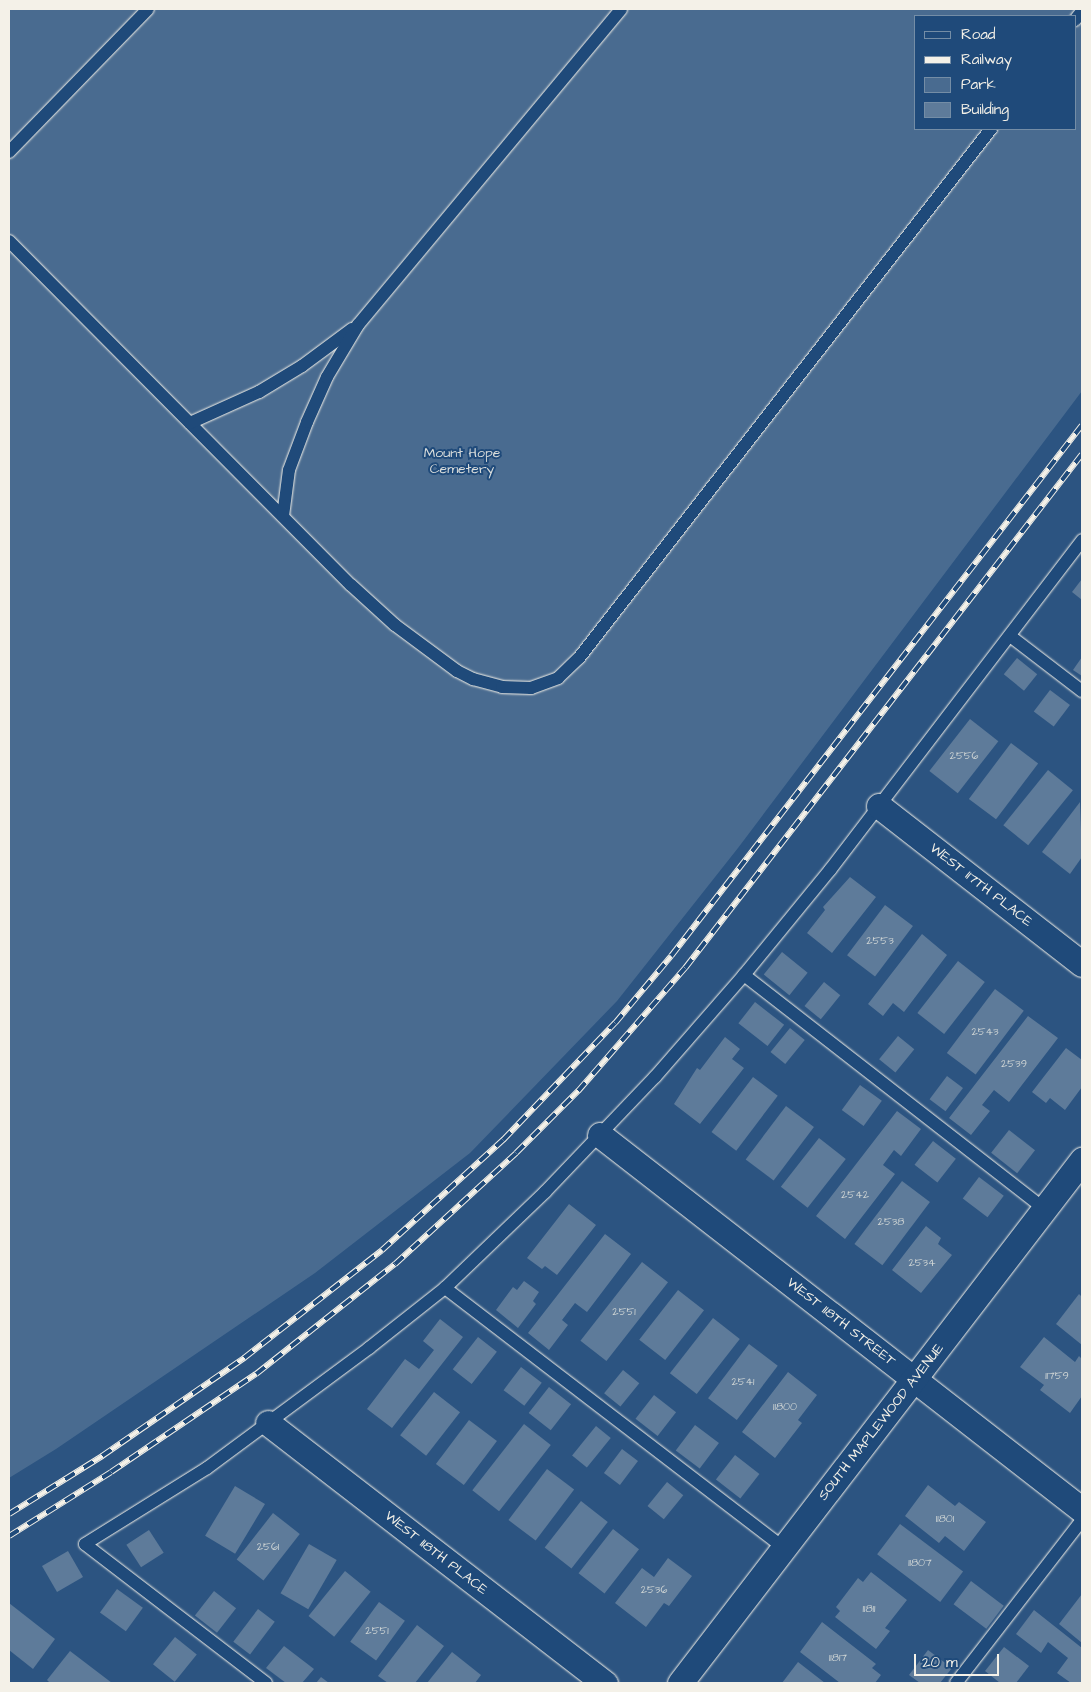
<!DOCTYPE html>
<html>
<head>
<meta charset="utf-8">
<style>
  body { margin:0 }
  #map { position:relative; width:1091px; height:1692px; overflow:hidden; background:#2c5481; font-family:"Architects Daughter",sans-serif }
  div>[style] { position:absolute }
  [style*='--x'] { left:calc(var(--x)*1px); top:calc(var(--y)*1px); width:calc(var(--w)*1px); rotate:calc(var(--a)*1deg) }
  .green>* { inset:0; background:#496b90 }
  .building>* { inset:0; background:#5e7b9a; transform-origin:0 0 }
  .roads { filter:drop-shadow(0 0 1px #f4f1e8) drop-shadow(0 0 1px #f4f1e8) }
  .lane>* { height:12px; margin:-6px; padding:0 6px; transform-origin:6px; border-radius:6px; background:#1f4a7a }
  .street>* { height:25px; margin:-12.5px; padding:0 12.5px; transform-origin:12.5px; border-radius:12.5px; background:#1f4a7a }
  .rail>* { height:5.5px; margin-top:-2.75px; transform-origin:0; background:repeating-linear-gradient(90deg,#1f4a7a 0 11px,#f4f1e8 0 22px); box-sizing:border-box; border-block:1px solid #f4f1e8 }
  span { translate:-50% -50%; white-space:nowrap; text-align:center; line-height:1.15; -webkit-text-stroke:4px #1f4a7a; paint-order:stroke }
  .number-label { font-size:11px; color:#ced4d4 }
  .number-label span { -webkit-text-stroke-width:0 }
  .park-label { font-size:14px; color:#dadddb }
  .street-label { font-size:14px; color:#f4f1e8 }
  .frame { position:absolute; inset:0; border:10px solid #f4f1e8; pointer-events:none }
  .legend { position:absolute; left:914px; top:15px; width:162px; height:115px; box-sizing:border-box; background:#1f4a7a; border:1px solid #748da6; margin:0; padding:6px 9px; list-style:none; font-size:15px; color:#f4f1e8 }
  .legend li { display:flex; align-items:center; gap:10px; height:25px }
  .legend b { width:25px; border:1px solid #748da6 }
  .scale { position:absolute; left:914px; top:1654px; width:85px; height:22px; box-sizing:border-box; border:2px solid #f4f1e8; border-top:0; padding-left:6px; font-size:15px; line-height:18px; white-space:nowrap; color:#f4f1e8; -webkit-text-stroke:4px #1f4a7a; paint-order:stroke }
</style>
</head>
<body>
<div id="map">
  <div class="green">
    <i style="clip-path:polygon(evenodd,9px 9px,1082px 9px,1082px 391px,738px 848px,617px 1001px,470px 1153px,315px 1273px,56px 1449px,9px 1478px,9px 9px,915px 16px,1075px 16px,1075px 129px,915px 129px,915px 16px)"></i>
  </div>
  <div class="building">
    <i style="clip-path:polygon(1082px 579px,1082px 600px,1072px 592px)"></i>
    <i style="clip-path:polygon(1082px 657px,1082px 676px,1073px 670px)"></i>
    <i style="left:1017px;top:658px;width:26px;height:21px;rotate:39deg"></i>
    <i style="left:1050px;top:690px;width:25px;height:27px;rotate:37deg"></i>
    <i style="left:970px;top:719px;width:36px;height:66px;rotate:38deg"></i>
    <i style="left:1011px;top:743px;width:34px;height:70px;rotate:37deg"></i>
    <i style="left:1048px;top:770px;width:32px;height:71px;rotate:39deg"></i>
    <i style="clip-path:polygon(1080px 802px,1082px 857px,1070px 874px,1042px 852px)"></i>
    <i style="clip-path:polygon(850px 877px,876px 897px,832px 953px,807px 933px,825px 910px,823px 907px)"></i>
    <i style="left:885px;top:905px;width:35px;height:63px;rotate:37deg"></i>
    <i style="clip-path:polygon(922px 934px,947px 955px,904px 1012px,893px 1003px,883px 1016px,868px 1004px)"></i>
    <i style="left:782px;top:952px;width:33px;height:29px;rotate:39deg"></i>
    <i style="left:958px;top:961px;width:34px;height:66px;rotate:38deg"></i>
    <i style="left:824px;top:982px;width:21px;height:31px;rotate:39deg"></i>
    <i style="left:995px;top:989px;width:36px;height:80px;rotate:37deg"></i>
    <i style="left:755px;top:1002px;width:37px;height:27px;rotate:38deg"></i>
    <i style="clip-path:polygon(1028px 1016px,1058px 1038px,1009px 1102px,994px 1090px,982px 1105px,990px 1111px,971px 1135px,949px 1118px)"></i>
    <i style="left:790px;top:1028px;width:19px;height:31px;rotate:39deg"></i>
    <i style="left:898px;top:1036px;width:21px;height:30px;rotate:39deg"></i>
    <i style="clip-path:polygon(725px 1037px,740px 1049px,732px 1059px,744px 1068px,700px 1124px,674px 1104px,697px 1068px,700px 1070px)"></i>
    <i style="clip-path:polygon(1066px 1048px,1082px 1060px,1082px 1087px,1065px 1110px,1050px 1098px,1046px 1103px,1032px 1092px)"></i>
    <i style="left:947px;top:1076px;width:20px;height:29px;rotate:37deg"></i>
    <i style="left:753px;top:1077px;width:31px;height:69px;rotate:37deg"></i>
    <i style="left:860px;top:1085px;width:27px;height:31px;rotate:36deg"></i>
    <i style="left:786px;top:1106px;width:35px;height:67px;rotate:37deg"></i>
    <i style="clip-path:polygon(897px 1111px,921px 1129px,901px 1156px,894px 1150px,883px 1165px,895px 1174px,845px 1239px,816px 1216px)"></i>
    <i style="left:1009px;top:1130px;width:33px;height:29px;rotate:38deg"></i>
    <i style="left:819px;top:1138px;width:34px;height:62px;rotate:38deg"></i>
    <i style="left:933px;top:1141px;width:29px;height:30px;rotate:38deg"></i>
    <i style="left:979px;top:1177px;width:31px;height:27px;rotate:37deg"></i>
    <i style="left:902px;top:1181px;width:35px;height:79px;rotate:37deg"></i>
    <i style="clip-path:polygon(569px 1204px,596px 1225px,557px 1275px,545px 1266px,542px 1269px,527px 1258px)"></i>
    <i style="clip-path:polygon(926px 1226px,941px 1238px,938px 1244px,952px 1255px,921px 1293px,892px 1270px)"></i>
    <i style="clip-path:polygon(605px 1234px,631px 1254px,587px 1312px,575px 1303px,562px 1320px,568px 1325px,549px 1350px,528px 1333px)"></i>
    <i style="left:642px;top:1262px;width:33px;height:100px;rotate:38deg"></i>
    <i style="clip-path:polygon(524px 1281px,539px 1292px,533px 1301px,536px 1304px,518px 1328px,496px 1310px,513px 1287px,517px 1290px)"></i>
    <i style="left:678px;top:1290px;width:33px;height:63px;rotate:38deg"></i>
    <i style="clip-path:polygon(1079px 1294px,1082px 1297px,1082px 1345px,1056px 1324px)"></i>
    <i style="left:713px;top:1318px;width:34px;height:70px;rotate:38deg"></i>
    <i style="clip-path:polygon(440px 1319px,463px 1337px,392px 1428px,367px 1409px,405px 1359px,419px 1369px,434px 1350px,423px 1341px)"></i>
    <i style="left:478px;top:1337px;width:24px;height:41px;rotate:38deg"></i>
    <i style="clip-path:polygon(1044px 1337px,1075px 1362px,1079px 1356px,1082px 1359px,1082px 1396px,1070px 1413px,1040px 1390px,1044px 1385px,1020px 1367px)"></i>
    <i style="left:749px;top:1344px;width:36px;height:68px;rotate:37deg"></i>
    <i style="left:521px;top:1367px;width:26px;height:29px;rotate:37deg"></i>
    <i style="left:623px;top:1370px;width:21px;height:30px;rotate:39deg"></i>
    <i style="clip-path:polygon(788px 1372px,817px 1395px,798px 1420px,802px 1423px,775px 1458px,742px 1432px)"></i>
    <i style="left:549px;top:1387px;width:28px;height:33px;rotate:38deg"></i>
    <i style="left:434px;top:1392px;width:33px;height:55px;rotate:38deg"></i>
    <i style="left:654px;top:1395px;width:28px;height:30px;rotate:38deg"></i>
    <i style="left:469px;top:1420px;width:35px;height:55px;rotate:37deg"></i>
    <i style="left:524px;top:1424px;width:34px;height:84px;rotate:38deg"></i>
    <i style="left:695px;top:1425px;width:30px;height:32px;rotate:37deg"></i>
    <i style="left:596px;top:1426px;width:19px;height:38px;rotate:39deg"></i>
    <i style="left:622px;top:1449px;width:20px;height:30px;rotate:37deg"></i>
    <i style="left:735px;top:1455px;width:31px;height:31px;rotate:38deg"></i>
    <i style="left:547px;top:1469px;width:34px;height:64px;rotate:37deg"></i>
    <i style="left:667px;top:1482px;width:21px;height:31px;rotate:39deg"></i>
    <i style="clip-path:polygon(928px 1485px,955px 1506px,959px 1502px,986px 1522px,964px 1551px,945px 1536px,939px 1543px,905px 1516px)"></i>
    <i style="left:235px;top:1486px;width:35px;height:58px;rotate:31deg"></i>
    <i style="left:581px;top:1501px;width:34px;height:59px;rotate:38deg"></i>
    <i style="left:273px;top:1513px;width:34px;height:59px;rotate:38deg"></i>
    <i style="left:900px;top:1524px;width:79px;height:38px;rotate:37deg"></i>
    <i style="left:613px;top:1529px;width:33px;height:56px;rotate:38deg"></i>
    <i style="left:149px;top:1530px;width:27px;height:27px;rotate:57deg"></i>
    <i style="left:309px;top:1544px;width:32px;height:57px;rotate:30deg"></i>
    <i style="left:68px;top:1551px;width:30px;height:30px;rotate:60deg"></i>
    <i style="clip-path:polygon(668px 1558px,692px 1576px,669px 1606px,664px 1603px,646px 1627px,615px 1603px,642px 1568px,654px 1577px)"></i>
    <i style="left:345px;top:1571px;width:33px;height:58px;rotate:39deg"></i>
    <i style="clip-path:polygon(871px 1572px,907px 1600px,885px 1628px,890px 1631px,876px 1649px,835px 1617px,840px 1611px,836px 1607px,858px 1578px,863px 1582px)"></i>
    <i style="left:971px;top:1581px;width:41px;height:29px;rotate:37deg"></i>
    <i style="left:117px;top:1589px;width:32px;height:29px;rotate:36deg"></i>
    <i style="left:214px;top:1591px;width:28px;height:31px;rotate:38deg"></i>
    <i style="clip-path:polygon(1082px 1594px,1082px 1643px,1059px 1624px)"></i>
    <i style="left:379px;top:1602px;width:32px;height:49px;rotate:36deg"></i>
    <i style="clip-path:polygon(9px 1603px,55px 1639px,33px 1669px,9px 1650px)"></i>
    <i style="left:258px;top:1609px;width:21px;height:41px;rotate:37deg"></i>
    <i style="clip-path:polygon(1034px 1610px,1082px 1648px,1082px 1683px,1071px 1683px,1057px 1673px,1068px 1658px,1048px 1642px,1041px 1653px,1016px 1634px)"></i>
    <i style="clip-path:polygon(822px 1622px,876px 1664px,872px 1668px,881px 1675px,875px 1683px,840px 1683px,800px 1652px)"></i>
    <i style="clip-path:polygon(417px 1625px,444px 1646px,415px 1683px,388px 1683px,378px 1676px)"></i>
    <i style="left:175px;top:1637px;width:28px;height:35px;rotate:39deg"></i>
    <i style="clip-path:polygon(284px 1646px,314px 1669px,302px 1683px,286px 1683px,266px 1668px)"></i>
    <i style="clip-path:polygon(1004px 1647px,1029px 1666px,1016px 1683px,1000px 1683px,985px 1671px)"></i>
    <i style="clip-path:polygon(928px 1650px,952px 1668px,940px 1683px,920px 1683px,909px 1675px)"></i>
    <i style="clip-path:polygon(70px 1651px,112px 1683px,50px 1683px,47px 1680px)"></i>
    <i style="clip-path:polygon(452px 1652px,481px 1675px,475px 1683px,427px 1683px)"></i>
    <i style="clip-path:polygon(798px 1662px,825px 1683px,782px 1683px)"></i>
    <i style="clip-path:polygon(321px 1677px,329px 1683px,316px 1683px)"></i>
  </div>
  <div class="roads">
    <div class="lane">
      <i style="--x:1075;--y:20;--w:11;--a:-52"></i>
      <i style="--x:9;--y:152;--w:199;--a:-45.8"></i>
      <i style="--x:9;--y:241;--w:485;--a:45.2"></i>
      <i style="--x:351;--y:585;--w:59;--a:42.3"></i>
      <i style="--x:395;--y:625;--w:77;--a:36.6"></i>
      <i style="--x:457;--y:671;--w:18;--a:27"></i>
      <i style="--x:473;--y:679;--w:30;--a:15"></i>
      <i style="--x:502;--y:687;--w:29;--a:2"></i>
      <i style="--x:531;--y:688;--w:29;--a:-20"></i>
      <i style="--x:558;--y:678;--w:29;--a:-44"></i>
      <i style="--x:579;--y:658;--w:671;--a:-52.09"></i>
      <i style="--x:190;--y:423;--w:76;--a:-24.2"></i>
      <i style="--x:259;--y:392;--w:50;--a:-31.2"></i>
      <i style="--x:302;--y:366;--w:62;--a:-36.5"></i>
      <i style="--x:283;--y:516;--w:46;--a:-82.6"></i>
      <i style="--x:289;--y:470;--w:51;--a:-69.4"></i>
      <i style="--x:307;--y:422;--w:49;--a:-66"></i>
      <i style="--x:327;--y:377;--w:61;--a:-59.2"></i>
      <i style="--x:358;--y:325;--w:411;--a:-50.2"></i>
      <i style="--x:1010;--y:636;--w:91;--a:37.4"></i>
      <i style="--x:744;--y:975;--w:381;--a:37.9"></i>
      <i style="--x:445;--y:1288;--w:427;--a:37.5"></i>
      <i style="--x:266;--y:1683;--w:228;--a:-142.5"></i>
      <i style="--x:85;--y:1544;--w:144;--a:-31.9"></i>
      <i style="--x:207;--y:1468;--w:202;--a:-36.5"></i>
      <i style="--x:369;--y:1348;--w:97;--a:-38.3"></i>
      <i style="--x:445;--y:1288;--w:139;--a:-43.8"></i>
      <i style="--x:545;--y:1192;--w:159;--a:-46.3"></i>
      <i style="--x:655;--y:1077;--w:135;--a:-48.9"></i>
      <i style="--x:744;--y:975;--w:136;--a:-50.7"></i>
      <i style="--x:830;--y:870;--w:415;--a:-52.6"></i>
      <i style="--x:956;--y:1683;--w:206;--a:-52.3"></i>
    </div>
    <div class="street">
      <i style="--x:879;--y:806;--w:257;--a:37.9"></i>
      <i style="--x:600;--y:1135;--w:611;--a:37.88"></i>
      <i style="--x:268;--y:1423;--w:426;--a:37.7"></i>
      <i style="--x:680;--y:1683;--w:660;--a:-52.45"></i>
    </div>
  </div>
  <div class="rail">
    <i style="--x:9;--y:1514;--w:110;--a:-31.9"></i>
    <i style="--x:102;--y:1456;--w:173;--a:-34.6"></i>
    <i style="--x:244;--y:1358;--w:175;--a:-38"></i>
    <i style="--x:382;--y:1250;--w:164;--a:-42.3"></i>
    <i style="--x:503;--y:1140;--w:162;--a:-46.3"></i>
    <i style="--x:615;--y:1023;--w:87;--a:-50.1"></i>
    <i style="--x:671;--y:956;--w:671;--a:-52.26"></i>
    <i style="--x:9;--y:1536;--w:120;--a:-32.1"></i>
    <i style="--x:111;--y:1472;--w:175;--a:-34.1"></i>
    <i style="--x:256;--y:1374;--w:177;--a:-38.4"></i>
    <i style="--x:395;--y:1264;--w:164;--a:-42.5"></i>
    <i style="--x:516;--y:1153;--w:88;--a:-45"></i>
    <i style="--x:578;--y:1091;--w:163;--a:-49"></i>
    <i style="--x:685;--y:968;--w:649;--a:-52.32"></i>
  </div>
  <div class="number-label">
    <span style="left:964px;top:756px">2556</span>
    <span style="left:880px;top:941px">2553</span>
    <span style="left:985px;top:1032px">2543</span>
    <span style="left:1014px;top:1064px">2539</span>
    <span style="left:855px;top:1195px">2542</span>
    <span style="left:891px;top:1222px">2538</span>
    <span style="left:922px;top:1263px">2534</span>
    <span style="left:624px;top:1312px">2551</span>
    <span style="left:1057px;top:1376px">11759</span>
    <span style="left:743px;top:1382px">2541</span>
    <span style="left:785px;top:1407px">11800</span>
    <span style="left:945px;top:1519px">11801</span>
    <span style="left:268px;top:1547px">2561</span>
    <span style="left:920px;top:1563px">11807</span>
    <span style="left:654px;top:1590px">2536</span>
    <span style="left:869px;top:1609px">11811</span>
    <span style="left:377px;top:1631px">2551</span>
    <span style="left:838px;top:1658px">11817</span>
  </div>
  <div class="park-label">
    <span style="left:462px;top:461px">Mount Hope<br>Cemetery</span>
  </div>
  <div class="street-label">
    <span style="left:981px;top:885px;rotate:38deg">WEST 117TH PLACE</span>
    <span style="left:841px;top:1322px;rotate:38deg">WEST 118TH STREET</span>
    <span style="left:881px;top:1422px;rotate:-52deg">SOUTH MAPLEWOOD AVENUE</span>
    <span style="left:436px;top:1553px;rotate:38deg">WEST 118TH PLACE</span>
  </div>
  <div class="frame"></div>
  <ul class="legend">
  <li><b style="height:6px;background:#1f4a7a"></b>Road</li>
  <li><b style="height:6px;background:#f4f1e8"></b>Railway</li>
  <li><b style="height:14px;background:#496b90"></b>Park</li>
  <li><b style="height:14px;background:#5e7b9a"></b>Building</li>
  </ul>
  <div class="scale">20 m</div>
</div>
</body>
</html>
